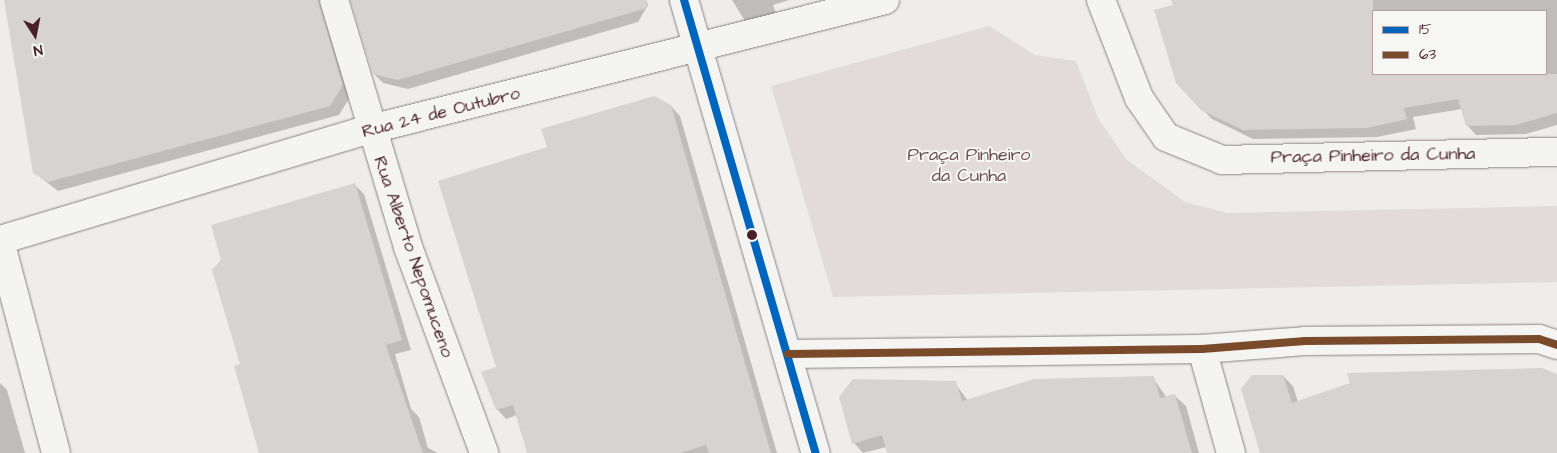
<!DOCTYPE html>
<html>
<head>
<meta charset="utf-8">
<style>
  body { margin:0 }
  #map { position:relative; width:1557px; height:453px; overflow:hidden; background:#eeedeb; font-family:"Architects Daughter",sans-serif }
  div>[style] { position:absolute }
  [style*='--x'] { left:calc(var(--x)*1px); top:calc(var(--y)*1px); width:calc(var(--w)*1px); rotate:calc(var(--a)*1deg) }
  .green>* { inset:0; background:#e1dcdb }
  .shadow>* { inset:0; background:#0003 }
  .building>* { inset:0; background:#d6d3d2 }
  .roads { filter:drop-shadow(0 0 1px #8c8385) drop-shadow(0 0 1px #8c8385) }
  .street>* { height:28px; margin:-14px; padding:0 14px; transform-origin:14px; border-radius:14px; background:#f4f4f2 }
  .bus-1>* { height:8px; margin:-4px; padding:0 4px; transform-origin:4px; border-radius:4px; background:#0065bd }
  .bus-2>* { height:8px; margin:-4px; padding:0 4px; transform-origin:4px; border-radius:4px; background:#7a4b2a }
  .dots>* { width:14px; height:14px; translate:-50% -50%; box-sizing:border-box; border:2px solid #f6f6f2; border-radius:50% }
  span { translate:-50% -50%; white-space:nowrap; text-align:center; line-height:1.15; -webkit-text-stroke:4px #f6f6f2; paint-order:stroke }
  .street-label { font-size:18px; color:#4a1f2b }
  .park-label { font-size:18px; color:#6d4b54 }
  .legend { position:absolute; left:1372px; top:10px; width:175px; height:65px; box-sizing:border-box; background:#f6f6f2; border:1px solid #b1a0a2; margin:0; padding:6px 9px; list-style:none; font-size:15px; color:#4a1f2b }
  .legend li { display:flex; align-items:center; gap:10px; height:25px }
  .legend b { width:25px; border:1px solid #b1a0a2 }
  .north { position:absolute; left:10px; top:10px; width:50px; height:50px; -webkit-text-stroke:4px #f6f6f2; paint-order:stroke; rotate:169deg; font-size:14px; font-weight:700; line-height:20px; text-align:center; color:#4a1f2b }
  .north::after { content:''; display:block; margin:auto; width:18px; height:22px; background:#4a1f2b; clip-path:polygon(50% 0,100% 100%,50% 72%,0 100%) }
</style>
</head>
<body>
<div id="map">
  <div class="green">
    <i style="clip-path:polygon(989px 26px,1035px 55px,1076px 61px,1098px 118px,1126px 159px,1185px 202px,1228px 213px,1557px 206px,1557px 282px,833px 297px,771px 86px)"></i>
  </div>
  <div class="shadow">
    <i style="clip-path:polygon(7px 0,331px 0,352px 94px,339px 115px,58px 191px,35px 173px)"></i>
    <i style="clip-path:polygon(352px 0,646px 0,648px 5px,638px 22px,408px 89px,383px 83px,374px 74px)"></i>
    <i style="clip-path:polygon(732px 0,789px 0,773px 5px,776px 13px,745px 21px)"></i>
    <i style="clip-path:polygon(evenodd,1173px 0,1557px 0,1557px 125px,1526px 134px,1476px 135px,1467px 125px,1462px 109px,1413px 117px,1416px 129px,1377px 137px,1253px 139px,1212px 119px,1202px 109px,1173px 0,1373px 11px,1546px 11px,1546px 74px,1373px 74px,1373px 11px)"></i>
    <i style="clip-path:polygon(671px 106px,680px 116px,777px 453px,528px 453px,517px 415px,506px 419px,497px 409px,498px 368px,548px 148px)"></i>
    <i style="clip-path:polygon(354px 184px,364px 194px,411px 350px,395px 354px,411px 409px,419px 417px,428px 448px,438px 453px,260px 453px,241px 365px)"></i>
    <i style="clip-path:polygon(1557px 375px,1557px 453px,1261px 453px,1283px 376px,1293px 386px,1298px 402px)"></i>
    <i style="clip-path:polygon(1153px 378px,1167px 398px,1175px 396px,1186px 406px,1199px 453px,888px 453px,886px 447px,863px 453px,854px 443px,955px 383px,968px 401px)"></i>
    <i style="clip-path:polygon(0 383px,7px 390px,25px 453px,0 453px)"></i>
  </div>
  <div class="building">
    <i style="clip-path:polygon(4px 0,319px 0,343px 85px,330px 106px,48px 182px,33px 173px)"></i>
    <i style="clip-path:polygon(350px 0,646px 0,647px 8px,398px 80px,373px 74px)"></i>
    <i style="clip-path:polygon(1171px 0,1373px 0,1373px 74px,1557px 74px,1557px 113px,1516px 125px,1466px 126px,1458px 99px,1404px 108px,1407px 119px,1367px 128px,1243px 130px,1201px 110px,1176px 83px,1154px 10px,1173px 5px)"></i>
    <i style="clip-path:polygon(654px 96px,671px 105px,771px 453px,709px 453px,706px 445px,680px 453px,527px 453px,513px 405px,496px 410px,481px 372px,496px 367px,438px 181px,547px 147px,541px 129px)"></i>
    <i style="clip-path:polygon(355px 183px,402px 340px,386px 345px,423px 453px,259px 453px,234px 366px,240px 364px,212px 270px,221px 260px,211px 225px)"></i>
    <i style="clip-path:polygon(1542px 368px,1557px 374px,1557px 453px,1260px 453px,1241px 389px,1252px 375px,1283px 375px,1292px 403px,1350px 383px,1347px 373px)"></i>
    <i style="clip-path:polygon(1154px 376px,1160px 398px,1175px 394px,1192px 453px,887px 453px,882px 435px,852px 444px,839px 397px,853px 379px,956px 381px,962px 401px,1034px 379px)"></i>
  </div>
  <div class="roads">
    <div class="street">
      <i style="--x:334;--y:0;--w:258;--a:73.3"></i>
      <i style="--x:408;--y:247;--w:220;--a:69.7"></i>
      <i style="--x:684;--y:0;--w:472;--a:73.8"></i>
      <i style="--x:1101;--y:0;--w:105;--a:68.8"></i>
      <i style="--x:1139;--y:98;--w:47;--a:55.3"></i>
      <i style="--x:1166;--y:137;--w:61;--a:22.3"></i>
      <i style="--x:1222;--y:160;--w:335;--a:-1.4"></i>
      <i style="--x:0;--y:240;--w:387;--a:-16.7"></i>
      <i style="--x:371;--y:129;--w:530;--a:-14.09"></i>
      <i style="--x:0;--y:241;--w:219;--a:75.2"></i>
      <i style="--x:1202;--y:349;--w:108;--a:74.4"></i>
      <i style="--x:788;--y:354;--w:414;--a:-0.7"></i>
      <i style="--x:1202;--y:349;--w:103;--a:-4.4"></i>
      <i style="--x:1305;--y:341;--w:234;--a:-0.5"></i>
      <i style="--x:1539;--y:339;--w:19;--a:18"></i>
    </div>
  </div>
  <div class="bus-1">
    <i style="--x:684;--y:0;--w:472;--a:73.8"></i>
  </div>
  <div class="bus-2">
    <i style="--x:788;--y:354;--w:414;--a:-0.7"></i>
    <i style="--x:1202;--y:349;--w:103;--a:-4.4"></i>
    <i style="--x:1305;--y:341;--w:234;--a:-0.5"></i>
    <i style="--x:1539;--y:339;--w:19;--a:18"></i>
  </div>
  <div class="dots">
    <i style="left:752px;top:235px;background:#4a1f2b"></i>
  </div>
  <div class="street-label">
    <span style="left:441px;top:113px;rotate:-14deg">Rua 24 de Outubro</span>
    <span style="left:1373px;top:156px;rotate:-1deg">Praça Pinheiro da Cunha</span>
    <span style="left:413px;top:257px;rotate:71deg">Rua Alberto Nepomuceno</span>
  </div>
  <div class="park-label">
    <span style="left:969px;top:166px">Praça Pinheiro<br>da Cunha</span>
  </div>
  <ul class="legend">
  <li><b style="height:6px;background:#0065bd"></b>15</li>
  <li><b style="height:6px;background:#7a4b2a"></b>63</li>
  </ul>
  <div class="north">N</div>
</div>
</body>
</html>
